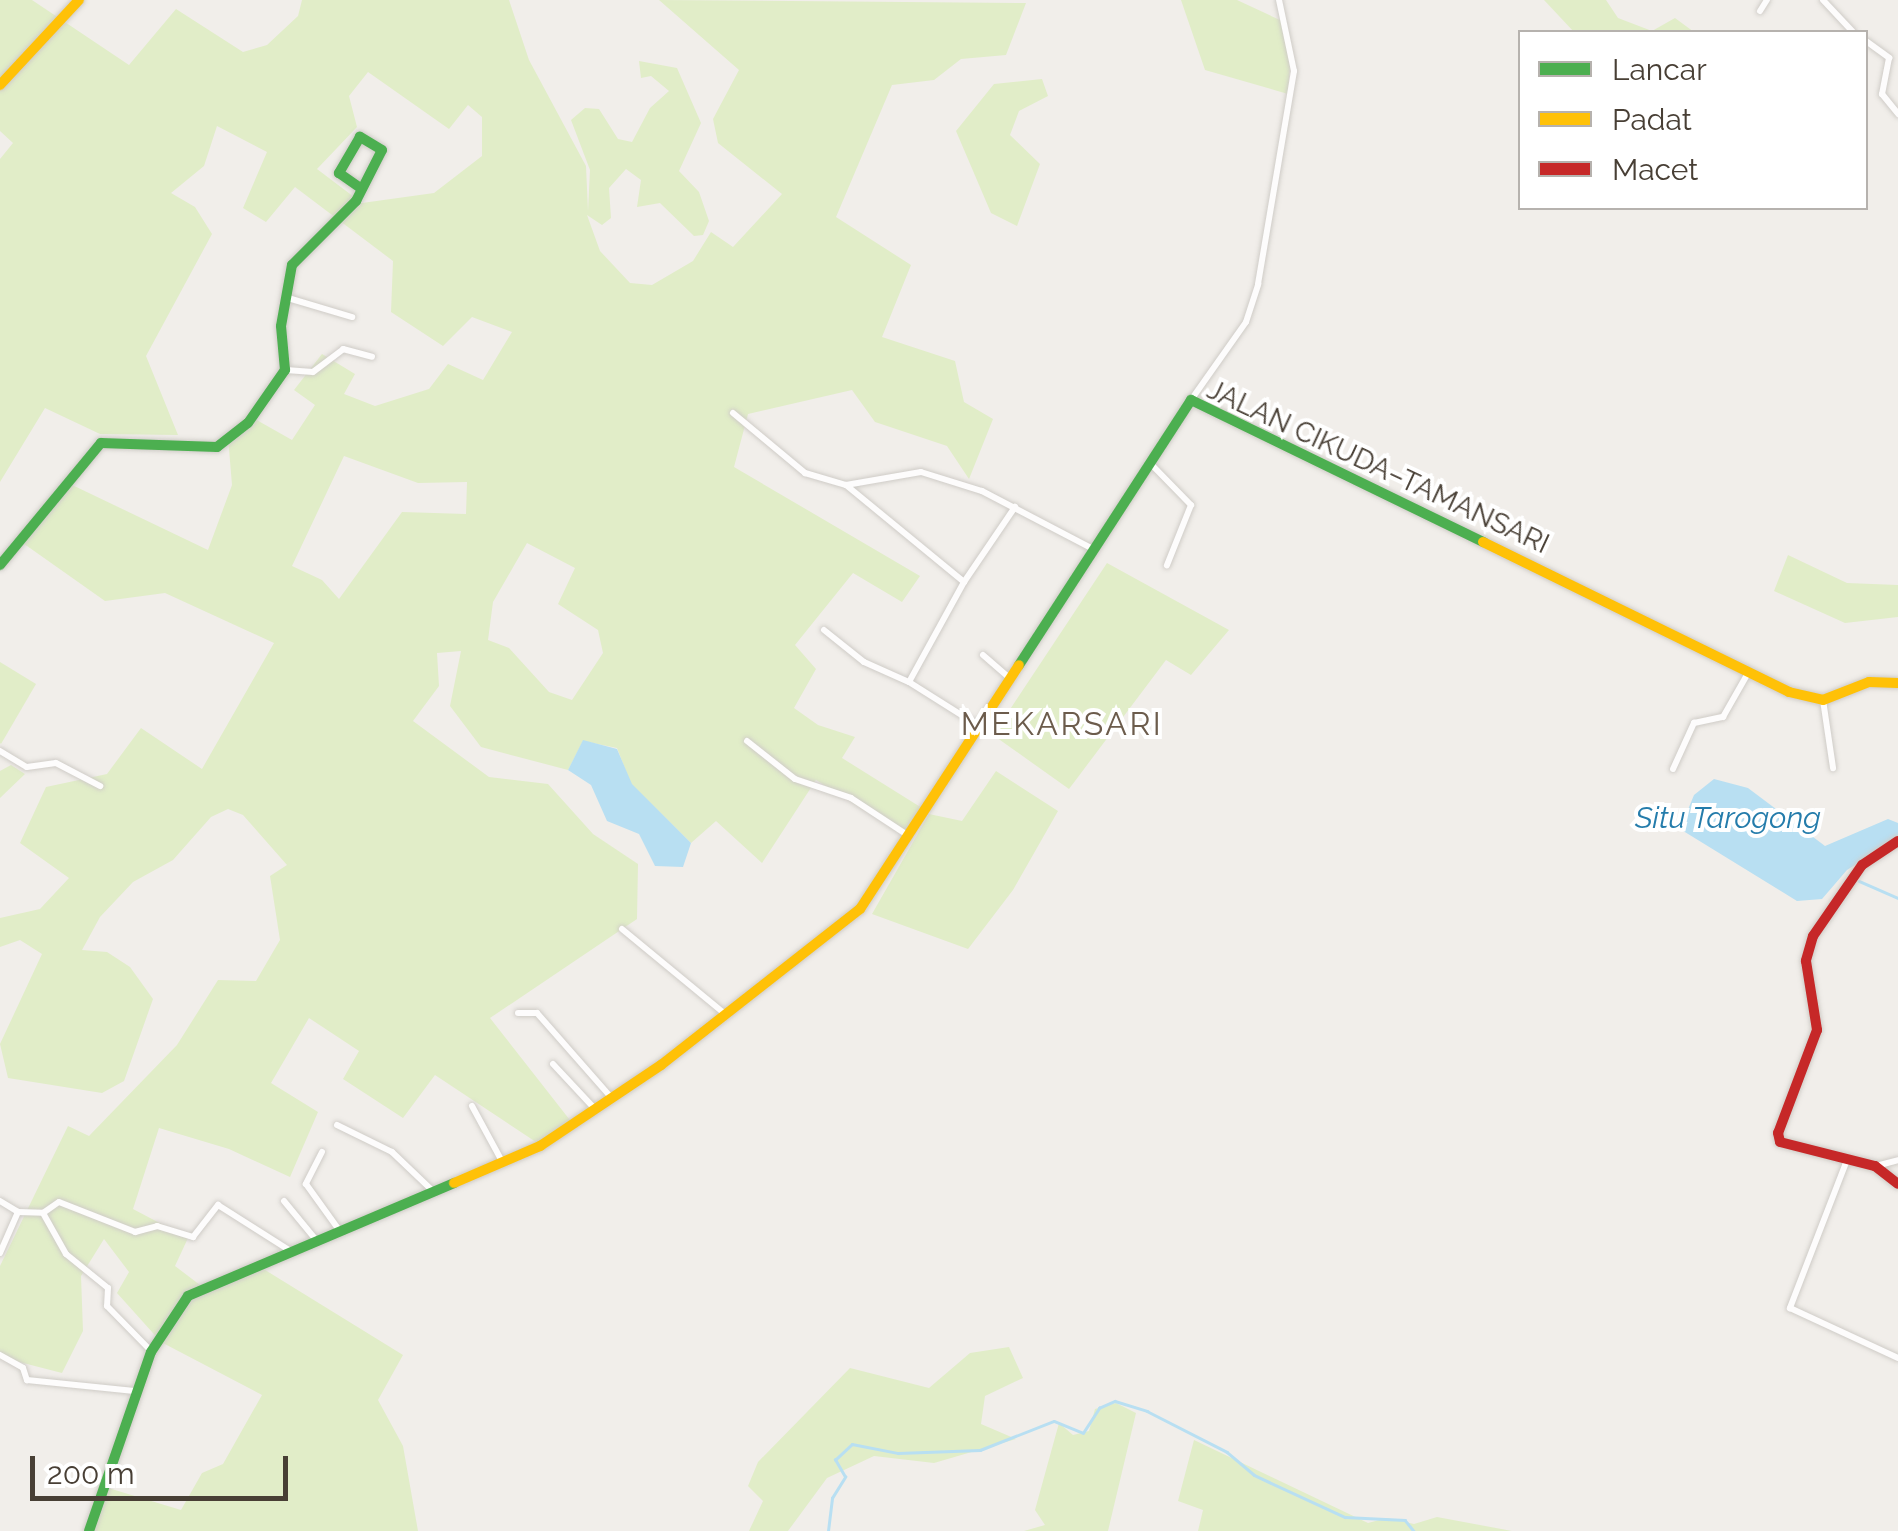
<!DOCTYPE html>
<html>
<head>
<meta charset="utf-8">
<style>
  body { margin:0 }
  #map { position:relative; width:1898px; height:1531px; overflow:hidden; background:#f1eeea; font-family:Raleway,sans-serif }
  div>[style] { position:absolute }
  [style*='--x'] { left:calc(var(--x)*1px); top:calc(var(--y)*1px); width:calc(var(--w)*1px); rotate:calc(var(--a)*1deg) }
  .green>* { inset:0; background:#e1edc8 }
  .water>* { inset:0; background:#b8dff2 }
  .stream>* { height:2.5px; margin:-1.25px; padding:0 1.25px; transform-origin:1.25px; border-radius:1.25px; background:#b8dff2 }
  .roads { filter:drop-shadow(0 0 2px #cfccc7) drop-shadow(0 0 2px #cfccc7) }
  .street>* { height:6px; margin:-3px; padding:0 3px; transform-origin:3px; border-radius:3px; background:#fdfcfc }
  .fast>* { height:10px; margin:-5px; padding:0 5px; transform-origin:5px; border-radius:5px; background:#4caf50 }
  .slow>* { height:10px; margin:-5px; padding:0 5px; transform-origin:5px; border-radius:5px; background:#ffc107 }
  .jam>* { height:10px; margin:-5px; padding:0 5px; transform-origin:5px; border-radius:5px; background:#c62828 }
  span { translate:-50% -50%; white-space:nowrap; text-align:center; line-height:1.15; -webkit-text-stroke:8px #fff; paint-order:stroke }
  .street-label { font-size:28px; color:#483f35 }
  .water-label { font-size:30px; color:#247cab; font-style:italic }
  .quarter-label { font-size:32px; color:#6c5c4c; letter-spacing:2.5px }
  .legend { position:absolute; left:1518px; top:30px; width:350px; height:180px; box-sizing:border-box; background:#fff; border:2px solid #b6b2ae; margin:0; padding:12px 18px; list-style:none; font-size:30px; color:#483f35 }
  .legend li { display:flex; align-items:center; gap:20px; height:50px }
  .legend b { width:50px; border:2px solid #b6b2ae }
  .scale { position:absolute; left:30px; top:1456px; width:258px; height:45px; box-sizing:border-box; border:5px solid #483f35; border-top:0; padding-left:12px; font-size:30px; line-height:35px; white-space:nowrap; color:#483f35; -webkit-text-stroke:8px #fff; paint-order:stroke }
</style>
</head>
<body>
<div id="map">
  <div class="green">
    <i style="clip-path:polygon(evenodd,0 0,32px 0,129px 65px,176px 9px,243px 52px,267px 45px,298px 16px,302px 0,509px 0,529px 60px,586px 166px,588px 211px,590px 170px,571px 120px,585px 108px,599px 109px,618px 139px,632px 142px,650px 108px,669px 91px,651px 76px,641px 78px,639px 61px,677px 68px,701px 123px,679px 171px,699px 192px,709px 221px,703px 235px,694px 236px,660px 203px,637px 207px,641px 180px,626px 169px,609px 188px,611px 218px,602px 225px,587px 215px,600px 251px,630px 283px,652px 285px,693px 261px,711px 232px,733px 247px,782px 194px,718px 143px,713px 119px,739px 70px,659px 0,1026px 3px,1006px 55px,961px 59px,934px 80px,892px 85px,836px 217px,911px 265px,882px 337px,955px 361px,964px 402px,993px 419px,969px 479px,947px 446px,875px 422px,852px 390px,748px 414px,734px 467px,920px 576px,902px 602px,853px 573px,795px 645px,816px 669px,794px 708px,818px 725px,855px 737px,842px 758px,922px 808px,905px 836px,816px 780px,762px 863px,716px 821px,691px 843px,631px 784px,617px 748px,583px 741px,568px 770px,481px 747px,450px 706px,461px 651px,437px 653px,439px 686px,413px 721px,489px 777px,548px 784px,593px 834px,638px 864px,637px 919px,490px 1018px,573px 1124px,542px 1146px,435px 1075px,403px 1118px,343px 1079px,359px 1051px,309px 1018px,271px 1083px,318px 1112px,290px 1177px,229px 1149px,159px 1128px,133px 1209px,188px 1238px,175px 1266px,200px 1285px,257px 1265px,403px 1355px,378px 1400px,403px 1446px,418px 1531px,90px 1531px,105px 1487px,181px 1510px,202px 1473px,223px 1464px,262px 1395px,161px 1342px,117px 1293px,129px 1272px,104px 1239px,81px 1276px,83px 1331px,62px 1373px,0 1357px,0 1266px,68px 1126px,89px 1136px,177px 1045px,218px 980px,256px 981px,280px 940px,270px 876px,287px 865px,243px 815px,228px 809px,211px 817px,173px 860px,133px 882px,100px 917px,82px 950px,107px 952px,130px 967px,153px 999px,124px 1081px,102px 1093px,8px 1078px,0 1044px,42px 954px,20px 940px,0 947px,0 918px,40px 909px,69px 878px,20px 843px,46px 787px,107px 774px,141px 728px,202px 769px,274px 643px,165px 593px,105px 601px,20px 541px,68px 483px,208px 550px,232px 485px,228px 437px,253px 418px,292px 440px,315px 405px,294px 390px,322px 354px,355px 374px,344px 394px,375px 406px,429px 389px,448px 364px,483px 380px,512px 332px,472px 317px,443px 346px,391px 312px,393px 261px,295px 187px,266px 222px,243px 208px,267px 152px,217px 126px,204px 166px,171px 193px,195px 207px,212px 234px,146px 356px,178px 435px,100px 434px,45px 408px,0 482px,0 159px,13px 143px,0 131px,0 0,368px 72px,449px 129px,468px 105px,482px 117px,482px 156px,434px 193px,362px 203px,317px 169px,357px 127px,349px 96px,368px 72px,0 0,344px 456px,418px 483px,467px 482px,466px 514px,402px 512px,339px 599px,322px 580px,292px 566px,344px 456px,0 0,527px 543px,575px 568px,558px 604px,598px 630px,603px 653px,572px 700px,549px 692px,509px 648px,488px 640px,493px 602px,527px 543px)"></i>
    <i style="clip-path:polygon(1181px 0,1237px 0,1282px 21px,1291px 53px,1288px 94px,1205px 70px)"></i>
    <i style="clip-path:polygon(1544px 0,1606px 0,1618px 18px,1652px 31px,1675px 18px,1694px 32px,1574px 32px)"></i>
    <i style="clip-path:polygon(1042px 79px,1048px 96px,1019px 111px,1010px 135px,1040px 164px,1017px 226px,991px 213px,956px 131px,994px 84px)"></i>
    <i style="clip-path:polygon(1788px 555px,1847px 583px,1898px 585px,1898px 617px,1845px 623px,1774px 591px)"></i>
    <i style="clip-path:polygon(1107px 563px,1229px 630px,1191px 675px,1166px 660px,1069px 789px,993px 735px)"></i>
    <i style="clip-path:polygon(0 662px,36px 684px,1px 744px,0 743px)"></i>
    <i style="clip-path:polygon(11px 765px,25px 774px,0 798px,0 771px)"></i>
    <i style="clip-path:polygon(996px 771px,1058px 811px,1013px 890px,968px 949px,872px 914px,929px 814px,962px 821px)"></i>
    <i style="clip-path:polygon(1009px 1347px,1023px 1378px,985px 1396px,981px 1424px,1016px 1439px,934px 1463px,874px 1456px,827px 1478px,788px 1531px,749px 1531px,763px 1501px,748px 1486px,758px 1462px,850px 1368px,929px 1388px,970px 1353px)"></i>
    <i style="clip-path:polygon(1116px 1403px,1136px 1413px,1108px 1531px,1024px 1531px,1045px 1525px,1035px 1510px,1059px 1423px,1073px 1435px,1089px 1431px,1095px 1409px)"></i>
    <i style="clip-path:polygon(1194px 1440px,1368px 1523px,1387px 1518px,1414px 1524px,1437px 1517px,1512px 1531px,1198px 1531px,1203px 1510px,1178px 1501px)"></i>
  </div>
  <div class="water">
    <i style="clip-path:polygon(583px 740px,617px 749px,632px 784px,691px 843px,683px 867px,655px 866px,639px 834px,607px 821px,591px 785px,568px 770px)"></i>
    <i style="clip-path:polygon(1714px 779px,1748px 788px,1825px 846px,1888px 819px,1898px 823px,1898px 838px,1847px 870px,1822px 899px,1797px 901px,1680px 829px,1694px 795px)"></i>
  </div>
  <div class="stream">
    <i style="--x:1859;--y:881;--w:43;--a:23.6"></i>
    <i style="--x:828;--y:1531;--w:33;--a:-83"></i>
    <i style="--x:832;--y:1498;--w:25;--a:-58"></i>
    <i style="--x:845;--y:1477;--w:20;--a:-120"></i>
    <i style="--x:835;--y:1460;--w:23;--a:-43"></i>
    <i style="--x:852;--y:1444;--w:47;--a:11.1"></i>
    <i style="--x:898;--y:1453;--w:82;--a:-2.1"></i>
    <i style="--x:980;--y:1450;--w:79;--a:-21.4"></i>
    <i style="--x:1054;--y:1421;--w:31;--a:22"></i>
    <i style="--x:1083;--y:1433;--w:30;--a:-57"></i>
    <i style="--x:1099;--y:1408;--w:17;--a:-24"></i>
    <i style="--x:1115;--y:1401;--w:34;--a:17"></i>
    <i style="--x:1147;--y:1411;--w:90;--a:27.1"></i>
    <i style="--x:1227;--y:1452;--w:35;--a:40"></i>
    <i style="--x:1254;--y:1475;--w:100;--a:24.8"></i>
    <i style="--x:1345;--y:1517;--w:60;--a:2.9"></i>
    <i style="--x:1405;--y:1520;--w:14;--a:51"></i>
  </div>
  <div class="roads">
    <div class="street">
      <i style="--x:1823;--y:0;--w:44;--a:46.8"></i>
      <i style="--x:1760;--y:11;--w:13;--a:-58"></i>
      <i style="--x:1866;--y:41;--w:29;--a:36"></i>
      <i style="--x:1889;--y:58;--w:37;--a:101"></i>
      <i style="--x:1882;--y:94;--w:26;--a:51"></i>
      <i style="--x:288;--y:298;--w:67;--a:16.5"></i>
      <i style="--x:286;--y:370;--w:27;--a:4"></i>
      <i style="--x:313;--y:372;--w:38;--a:-37"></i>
      <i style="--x:343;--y:349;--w:30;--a:15"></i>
      <i style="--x:1191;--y:400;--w:95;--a:-54.8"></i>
      <i style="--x:1246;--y:322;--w:40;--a:-72"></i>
      <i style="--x:1258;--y:284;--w:216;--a:-80.4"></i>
      <i style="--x:1294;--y:71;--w:73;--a:-101.9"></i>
      <i style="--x:733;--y:413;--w:94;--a:39.8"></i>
      <i style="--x:805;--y:473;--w:43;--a:16.3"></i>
      <i style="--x:846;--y:485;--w:76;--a:-9.8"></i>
      <i style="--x:921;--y:472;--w:64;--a:17.3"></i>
      <i style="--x:982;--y:491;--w:125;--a:27.6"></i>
      <i style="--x:1150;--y:463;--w:59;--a:45.7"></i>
      <i style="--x:1191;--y:505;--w:65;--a:111.8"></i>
      <i style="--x:846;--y:485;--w:153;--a:39.4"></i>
      <i style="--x:964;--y:582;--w:114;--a:118.8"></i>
      <i style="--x:909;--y:682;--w:83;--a:32.2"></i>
      <i style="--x:964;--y:582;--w:91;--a:-55.8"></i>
      <i style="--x:824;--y:630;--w:51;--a:38.7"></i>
      <i style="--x:864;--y:662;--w:49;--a:24"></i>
      <i style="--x:983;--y:655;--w:37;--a:41"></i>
      <i style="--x:1823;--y:700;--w:69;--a:81.6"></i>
      <i style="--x:747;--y:741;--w:61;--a:38.4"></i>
      <i style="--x:795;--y:779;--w:59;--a:18.7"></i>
      <i style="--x:851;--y:798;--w:66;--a:33.2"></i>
      <i style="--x:0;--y:751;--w:31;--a:31"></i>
      <i style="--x:27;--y:767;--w:29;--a:-8"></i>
      <i style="--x:56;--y:763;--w:50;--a:27.6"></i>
      <i style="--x:1673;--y:769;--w:51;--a:-65.5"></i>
      <i style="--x:1694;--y:723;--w:30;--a:-12"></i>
      <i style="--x:1723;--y:717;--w:51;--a:-60.4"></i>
      <i style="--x:622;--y:929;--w:134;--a:39.5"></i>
      <i style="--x:518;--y:1013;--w:19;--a:0"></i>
      <i style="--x:537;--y:1013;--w:111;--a:48.7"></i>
      <i style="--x:553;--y:1064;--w:60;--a:47"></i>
      <i style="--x:472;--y:1106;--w:65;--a:61.5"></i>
      <i style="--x:337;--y:1125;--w:61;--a:26.1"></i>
      <i style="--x:392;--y:1152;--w:57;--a:43.6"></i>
      <i style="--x:322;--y:1152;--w:36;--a:117"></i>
      <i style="--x:306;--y:1184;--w:57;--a:54.3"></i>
      <i style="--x:1847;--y:1160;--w:159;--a:111.1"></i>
      <i style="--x:1790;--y:1308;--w:119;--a:24.8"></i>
      <i style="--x:1876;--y:1166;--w:23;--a:-15"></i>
      <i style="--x:0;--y:1201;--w:21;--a:31"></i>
      <i style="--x:18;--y:1212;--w:25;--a:2"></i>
      <i style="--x:43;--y:1213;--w:19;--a:-35"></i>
      <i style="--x:59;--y:1202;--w:82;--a:21.5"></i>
      <i style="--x:135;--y:1232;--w:23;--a:-15"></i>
      <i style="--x:157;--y:1226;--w:38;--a:17"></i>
      <i style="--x:193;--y:1237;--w:41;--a:-52"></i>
      <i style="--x:218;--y:1205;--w:84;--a:32.4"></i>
      <i style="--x:284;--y:1201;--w:52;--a:50.5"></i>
      <i style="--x:43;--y:1213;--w:47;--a:60.7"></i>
      <i style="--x:66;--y:1254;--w:54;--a:39"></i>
      <i style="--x:108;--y:1288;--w:18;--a:93"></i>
      <i style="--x:107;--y:1306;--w:63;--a:45.6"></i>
      <i style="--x:0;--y:1253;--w:45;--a:-66.3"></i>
      <i style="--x:0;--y:1355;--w:26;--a:29"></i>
      <i style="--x:23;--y:1368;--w:13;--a:72"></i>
      <i style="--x:27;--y:1380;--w:108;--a:5.9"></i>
    </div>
    <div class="fast">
      <i style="--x:0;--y:565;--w:158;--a:-50.4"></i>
      <i style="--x:101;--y:443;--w:116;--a:2"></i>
      <i style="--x:217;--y:447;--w:39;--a:-38"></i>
      <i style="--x:248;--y:423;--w:65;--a:-55.1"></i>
      <i style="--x:285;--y:370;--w:44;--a:-95.2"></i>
      <i style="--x:281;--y:326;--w:62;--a:-79.8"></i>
      <i style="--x:292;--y:265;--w:91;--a:-45"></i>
      <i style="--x:356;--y:201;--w:57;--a:-63"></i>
      <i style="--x:382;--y:150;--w:26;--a:-149"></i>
      <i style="--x:360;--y:137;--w:42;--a:120.3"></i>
      <i style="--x:339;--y:173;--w:24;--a:35"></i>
      <i style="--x:1019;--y:665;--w:316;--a:-57"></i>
      <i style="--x:1191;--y:400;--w:325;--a:25.9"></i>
      <i style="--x:89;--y:1531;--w:189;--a:-70.9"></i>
      <i style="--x:151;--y:1352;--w:67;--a:-56.5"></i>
      <i style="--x:188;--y:1296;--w:289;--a:-23"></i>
    </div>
    <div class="slow">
      <i style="--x:0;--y:85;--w:116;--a:-47.1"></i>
      <i style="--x:1483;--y:542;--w:341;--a:26.1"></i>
      <i style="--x:1789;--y:692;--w:35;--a:13"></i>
      <i style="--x:1823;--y:700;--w:49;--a:-21.4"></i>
      <i style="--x:1869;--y:682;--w:29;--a:2"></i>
      <i style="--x:454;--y:1183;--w:94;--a:-23.3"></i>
      <i style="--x:540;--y:1146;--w:146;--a:-33.8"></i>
      <i style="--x:661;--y:1065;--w:253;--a:-38.1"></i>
      <i style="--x:860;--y:909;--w:291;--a:-56.9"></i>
    </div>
    <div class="jam">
      <i style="--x:1898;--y:841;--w:43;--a:146.3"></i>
      <i style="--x:1862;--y:865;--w:86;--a:124.6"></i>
      <i style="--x:1813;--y:936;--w:26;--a:106"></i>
      <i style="--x:1806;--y:961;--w:70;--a:80.9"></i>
      <i style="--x:1817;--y:1030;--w:110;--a:110.7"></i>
      <i style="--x:1778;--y:1133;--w:9;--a:77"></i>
      <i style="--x:1780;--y:1142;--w:98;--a:14.2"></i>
      <i style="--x:1875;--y:1166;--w:29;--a:38"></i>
    </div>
  </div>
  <div class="street-label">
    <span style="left:1378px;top:467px;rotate:25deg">JALAN CIKUDA–TAMANSARI</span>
  </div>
  <div class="water-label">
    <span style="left:1728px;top:818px">Situ Tarogong</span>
  </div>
  <div class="quarter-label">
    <span style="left:1062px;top:724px">MEKARSARI</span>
  </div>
  <ul class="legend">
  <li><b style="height:12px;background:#4caf50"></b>Lancar</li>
  <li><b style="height:12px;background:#ffc107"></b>Padat</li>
  <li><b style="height:12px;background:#c62828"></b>Macet</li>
  </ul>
  <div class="scale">200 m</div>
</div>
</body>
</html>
